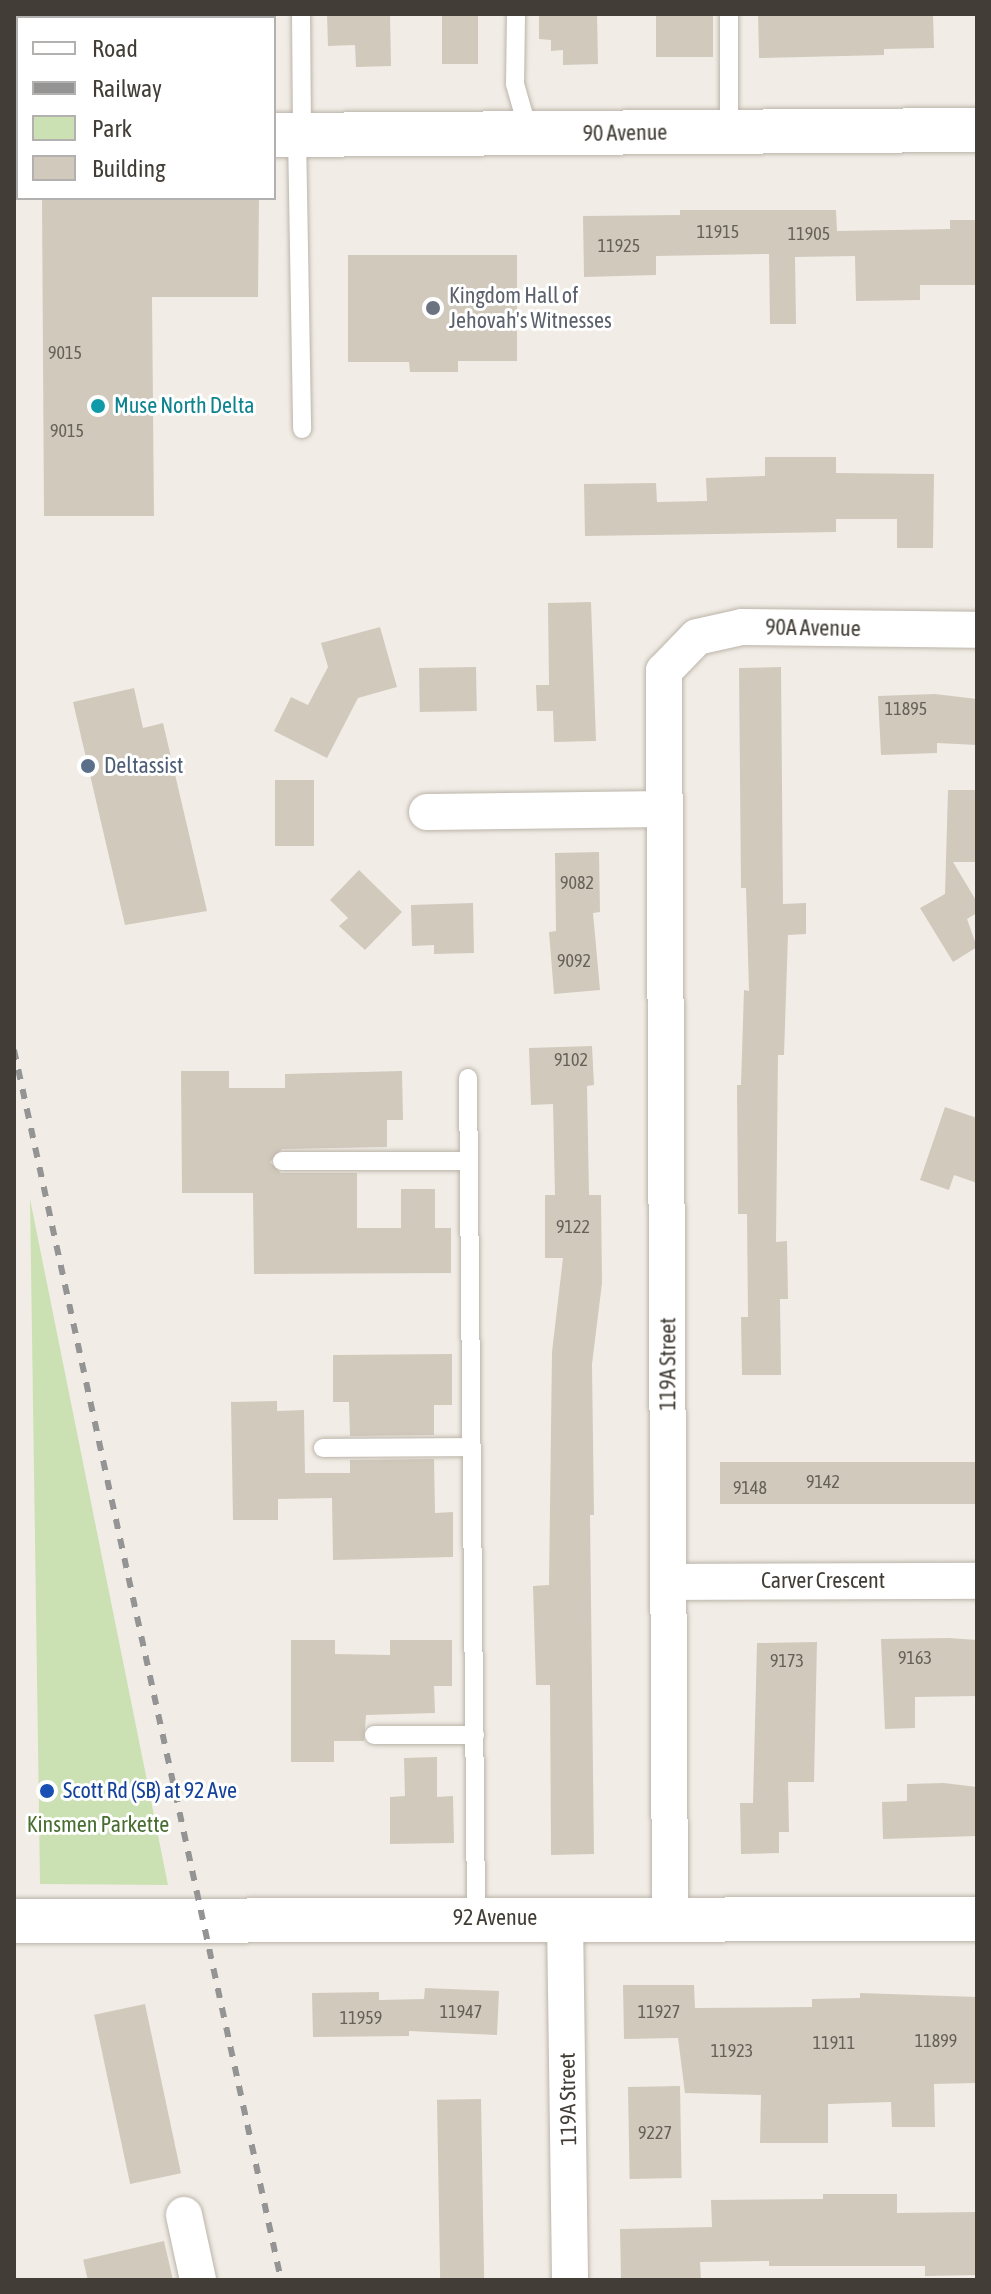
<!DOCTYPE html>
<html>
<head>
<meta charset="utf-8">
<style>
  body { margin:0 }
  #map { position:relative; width:991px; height:2294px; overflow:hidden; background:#f1ede6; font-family:"Asap Condensed",sans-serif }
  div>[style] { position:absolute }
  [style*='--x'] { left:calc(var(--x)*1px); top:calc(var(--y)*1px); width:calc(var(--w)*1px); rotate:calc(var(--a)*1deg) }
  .green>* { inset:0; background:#cce1b3 }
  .building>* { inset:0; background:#d1c9bc; transform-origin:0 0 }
  .roads { filter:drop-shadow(0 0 2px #bbb4a9) drop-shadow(0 0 2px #bbb4a9) }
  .service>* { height:18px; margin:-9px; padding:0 9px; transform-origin:9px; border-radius:9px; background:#fff }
  .minor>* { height:36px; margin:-18px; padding:0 18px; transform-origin:18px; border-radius:18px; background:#fff }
  .tertiary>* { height:44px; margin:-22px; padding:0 22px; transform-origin:22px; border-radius:22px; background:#fff }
  .rail>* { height:6px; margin-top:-3px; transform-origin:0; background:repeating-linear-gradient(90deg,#949494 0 10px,transparent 0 20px) }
  .dots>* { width:22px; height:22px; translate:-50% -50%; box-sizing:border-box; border:4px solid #fff; border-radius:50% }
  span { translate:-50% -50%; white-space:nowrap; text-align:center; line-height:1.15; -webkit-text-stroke:6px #fff; paint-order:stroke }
  .number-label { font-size:18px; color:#666058 }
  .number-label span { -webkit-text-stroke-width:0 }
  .street-label { font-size:22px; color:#423d36 }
  .worship-label { font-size:22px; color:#5b616d }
  .left { translate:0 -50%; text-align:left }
  .culture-label { font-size:22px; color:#0d838f }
  .service-label { font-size:22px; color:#4e5e75 }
  .transit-label { font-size:22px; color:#164399 }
  .park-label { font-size:22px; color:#486d30 }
  .frame { position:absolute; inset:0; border:16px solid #423d36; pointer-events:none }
  .legend { position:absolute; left:16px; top:16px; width:260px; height:184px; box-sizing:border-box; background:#fff; border:2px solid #b3b1af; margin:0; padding:10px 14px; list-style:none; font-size:24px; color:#423d36 }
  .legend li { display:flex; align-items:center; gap:16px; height:40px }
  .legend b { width:40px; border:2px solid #b3b1af }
</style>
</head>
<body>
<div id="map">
  <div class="green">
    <i style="clip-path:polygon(30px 1199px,168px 1885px,40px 1884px)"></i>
  </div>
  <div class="building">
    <i style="clip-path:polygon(327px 14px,390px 14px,391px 66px,356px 67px,355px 45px,328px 46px)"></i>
    <i style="left:442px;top:14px;width:36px;height:50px"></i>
    <i style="clip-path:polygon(539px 14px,597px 14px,598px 64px,563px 65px,563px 50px,551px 51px,551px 40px,539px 39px)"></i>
    <i style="left:656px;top:14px;width:57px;height:43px"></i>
    <i style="clip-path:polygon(758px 14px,933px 14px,934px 48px,884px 49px,884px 55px,759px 58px)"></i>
    <i style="clip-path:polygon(42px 198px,259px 198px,258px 297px,152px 297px,154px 516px,44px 516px)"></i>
    <i style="clip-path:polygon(680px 210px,836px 210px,837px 231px,950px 229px,950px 220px,977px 220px,977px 285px,920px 285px,920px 300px,856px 301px,855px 256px,795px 257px,796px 324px,770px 324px,769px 254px,656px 256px,656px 275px,584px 277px,583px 216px,680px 215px)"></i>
    <i style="clip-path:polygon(348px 255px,517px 255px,517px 361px,458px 361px,458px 372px,410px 372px,409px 362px,348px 362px)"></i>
    <i style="clip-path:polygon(765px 457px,836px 457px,836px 473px,934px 474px,933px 548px,897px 548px,897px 519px,836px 519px,836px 532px,585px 536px,584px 484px,656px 483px,657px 502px,707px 501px,706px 478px,765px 476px)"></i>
    <i style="clip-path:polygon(591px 602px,596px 741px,554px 742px,553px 711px,537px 711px,536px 685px,549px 685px,548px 603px)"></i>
    <i style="clip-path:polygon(380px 627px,397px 687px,358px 698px,327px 758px,274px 731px,291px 697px,308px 705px,328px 667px,321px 643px)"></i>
    <i style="left:476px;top:667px;width:44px;height:57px;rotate:89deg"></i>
    <i style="clip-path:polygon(781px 667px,783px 904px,806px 903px,806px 934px,788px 935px,784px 1055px,778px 1055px,776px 1242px,787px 1241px,788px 1299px,780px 1299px,781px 1375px,742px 1375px,741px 1317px,748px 1317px,747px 1214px,738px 1214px,737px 1085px,741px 1085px,744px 990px,749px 991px,746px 888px,741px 888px,739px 668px)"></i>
    <i style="clip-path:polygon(134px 688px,143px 728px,163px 723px,207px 911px,125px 925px,73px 702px)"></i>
    <i style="clip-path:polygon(935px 694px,977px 699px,977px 745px,937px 743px,937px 753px,881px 755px,878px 696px)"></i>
    <i style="left:275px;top:780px;width:39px;height:66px"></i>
    <i style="clip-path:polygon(948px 790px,977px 790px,977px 862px,953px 862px,977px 902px,977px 913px,967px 919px,977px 947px,953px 962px,920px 908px,945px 894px)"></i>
    <i style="clip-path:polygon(599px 852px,600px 912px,593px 913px,600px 990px,554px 994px,549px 932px,556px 931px,555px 853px)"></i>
    <i style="clip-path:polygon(359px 870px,402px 912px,365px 950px,339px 926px,348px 918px,330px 900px)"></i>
    <i style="clip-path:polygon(473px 903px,474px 953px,434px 954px,434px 945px,412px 946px,411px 905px)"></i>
    <i style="clip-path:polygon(592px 1046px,594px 1085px,587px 1086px,589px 1195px,601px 1195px,602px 1283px,592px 1364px,594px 1515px,590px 1515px,594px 1854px,551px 1855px,550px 1685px,536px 1685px,533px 1586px,549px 1585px,552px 1352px,563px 1258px,545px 1258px,545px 1195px,555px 1195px,553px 1104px,531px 1105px,529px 1048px)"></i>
    <i style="clip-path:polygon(181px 1071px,229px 1071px,229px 1088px,285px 1088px,285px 1074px,402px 1071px,403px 1120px,387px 1120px,387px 1147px,282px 1149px,270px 1162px,281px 1173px,357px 1173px,357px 1228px,401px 1228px,401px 1189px,435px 1189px,435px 1228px,451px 1228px,451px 1273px,254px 1274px,253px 1193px,182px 1193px)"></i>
    <i style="clip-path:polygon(945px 1107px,977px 1118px,977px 1183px,954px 1175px,949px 1190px,920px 1180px)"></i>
    <i style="clip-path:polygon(452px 1354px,452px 1405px,434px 1405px,434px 1435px,350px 1436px,349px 1402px,333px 1402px,333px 1355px)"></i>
    <i style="clip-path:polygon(277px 1401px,277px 1411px,304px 1410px,305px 1473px,350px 1473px,350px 1460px,434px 1459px,435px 1513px,453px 1512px,453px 1557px,333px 1560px,332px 1498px,278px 1499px,278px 1520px,233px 1520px,231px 1402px)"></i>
    <i style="left:977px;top:1462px;width:42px;height:257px;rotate:90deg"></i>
    <i style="clip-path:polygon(949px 1638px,977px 1640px,977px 1696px,915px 1697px,915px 1728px,885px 1729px,881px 1639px)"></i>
    <i style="clip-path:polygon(291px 1640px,335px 1640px,335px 1654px,390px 1655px,390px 1640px,452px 1640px,452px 1686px,434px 1686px,435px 1713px,366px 1715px,364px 1741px,334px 1741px,334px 1762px,291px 1762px)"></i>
    <i style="clip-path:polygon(817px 1642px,814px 1782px,788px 1782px,789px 1832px,779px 1832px,779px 1853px,741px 1854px,740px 1803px,753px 1803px,757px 1643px)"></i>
    <i style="clip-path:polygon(437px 1757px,437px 1797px,453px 1796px,454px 1843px,390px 1844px,390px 1797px,405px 1796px,404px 1758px)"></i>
    <i style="clip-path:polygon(944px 1783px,977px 1787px,977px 1836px,883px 1839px,882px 1802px,907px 1801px,907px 1784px)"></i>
    <i style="clip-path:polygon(623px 1985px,694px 1985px,695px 2008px,812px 2007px,812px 1999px,860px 1998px,860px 1993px,977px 1997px,977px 2083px,934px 2084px,935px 2127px,892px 2127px,891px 2102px,828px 2104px,828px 2143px,760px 2143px,761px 2095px,685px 2093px,678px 2038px,624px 2039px)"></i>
    <i style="clip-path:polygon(425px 1988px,499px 1991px,497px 2035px,409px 2031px,409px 2036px,313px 2037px,312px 1993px,379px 1992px,379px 2000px,424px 1999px)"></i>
    <i style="left:145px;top:2004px;width:173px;height:52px;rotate:78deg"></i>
    <i style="left:680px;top:2086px;width:92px;height:52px;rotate:89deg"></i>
    <i style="left:481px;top:2099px;width:181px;height:44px;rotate:89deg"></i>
    <i style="clip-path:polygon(823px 2194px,897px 2194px,897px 2213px,977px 2212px,977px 2275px,925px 2276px,925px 2266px,769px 2266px,769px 2261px,700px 2262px,701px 2280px,621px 2280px,620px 2229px,712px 2227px,711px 2200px,823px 2199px)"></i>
    <i style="left:164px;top:2241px;width:40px;height:83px;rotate:77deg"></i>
  </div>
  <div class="roads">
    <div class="service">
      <i style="--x:188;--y:14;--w:4;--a:90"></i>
      <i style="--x:301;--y:14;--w:120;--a:89.5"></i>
      <i style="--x:516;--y:14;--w:70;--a:90.8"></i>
      <i style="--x:515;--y:84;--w:51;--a:74.1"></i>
      <i style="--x:729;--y:132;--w:118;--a:-90"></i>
      <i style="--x:297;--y:134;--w:295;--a:89"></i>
      <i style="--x:468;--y:1078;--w:840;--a:89.45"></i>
      <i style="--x:282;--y:1161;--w:187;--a:0"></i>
      <i style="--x:323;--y:1448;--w:149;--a:-0.4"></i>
      <i style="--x:374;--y:1735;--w:101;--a:0"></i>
    </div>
    <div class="minor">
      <i style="--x:427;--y:812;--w:238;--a:-0.7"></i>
      <i style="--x:668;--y:1582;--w:309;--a:-0.2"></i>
      <i style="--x:565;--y:1918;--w:362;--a:89.2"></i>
      <i style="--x:670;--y:1918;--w:1247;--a:-90.28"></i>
      <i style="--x:664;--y:671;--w:47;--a:-45.9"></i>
      <i style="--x:697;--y:637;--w:46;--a:-12.5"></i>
      <i style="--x:742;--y:627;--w:235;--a:0.7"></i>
      <i style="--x:184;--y:2215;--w:66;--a:77.8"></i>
    </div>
    <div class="tertiary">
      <i style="--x:274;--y:135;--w:703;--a:-0.41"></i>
      <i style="--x:14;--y:142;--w:4;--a:0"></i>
      <i style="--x:14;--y:1921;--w:963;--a:-0.12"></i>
    </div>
  </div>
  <div class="rail">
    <i style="--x:14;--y:1050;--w:1259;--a:77.75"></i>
  </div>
  <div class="dots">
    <i style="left:433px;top:308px;background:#6b7280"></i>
    <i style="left:98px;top:406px;background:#0f9aa8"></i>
    <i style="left:88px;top:766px;background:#5c6f8a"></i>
    <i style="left:47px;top:1791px;background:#1a4fb4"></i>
  </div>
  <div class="number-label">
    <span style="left:718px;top:232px">11915</span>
    <span style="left:809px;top:234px">11905</span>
    <span style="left:619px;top:246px">11925</span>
    <span style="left:65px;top:353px">9015</span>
    <span style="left:67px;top:431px">9015</span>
    <span style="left:906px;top:709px">11895</span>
    <span style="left:577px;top:883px">9082</span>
    <span style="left:574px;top:961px">9092</span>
    <span style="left:571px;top:1060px">9102</span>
    <span style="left:573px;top:1227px">9122</span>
    <span style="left:823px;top:1482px">9142</span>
    <span style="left:750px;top:1488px">9148</span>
    <span style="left:915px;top:1658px">9163</span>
    <span style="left:787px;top:1661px">9173</span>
    <span style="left:461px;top:2012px">11947</span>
    <span style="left:659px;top:2012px">11927</span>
    <span style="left:361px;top:2018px">11959</span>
    <span style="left:936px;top:2041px">11899</span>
    <span style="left:834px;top:2043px">11911</span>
    <span style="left:732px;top:2051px">11923</span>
    <span style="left:655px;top:2133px">9227</span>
  </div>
  <div class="street-label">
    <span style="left:625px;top:133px;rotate:-1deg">90 Avenue</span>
    <span style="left:813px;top:628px;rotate:1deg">90A Avenue</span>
    <span style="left:668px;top:1364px;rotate:-90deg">119A Street</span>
    <span style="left:823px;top:1581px">Carver Crescent</span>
    <span style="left:495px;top:1918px">92 Avenue</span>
    <span style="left:568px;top:2099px;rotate:-91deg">119A Street</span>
  </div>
  <div class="worship-label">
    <span class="left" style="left:449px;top:308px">Kingdom Hall of<br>Jehovah's Witnesses</span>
  </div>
  <div class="culture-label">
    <span class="left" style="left:114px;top:406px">Muse North Delta</span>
  </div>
  <div class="service-label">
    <span class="left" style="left:104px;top:766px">Deltassist</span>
  </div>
  <div class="transit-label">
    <span class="left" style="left:63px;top:1791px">Scott Rd (SB) at 92 Ave</span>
  </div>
  <div class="park-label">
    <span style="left:98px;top:1825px">Kinsmen Parkette</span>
  </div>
  <div class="frame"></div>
  <ul class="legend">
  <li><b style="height:10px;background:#fff"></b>Road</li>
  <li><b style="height:10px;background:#949494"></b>Railway</li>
  <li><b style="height:22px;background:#cce1b3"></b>Park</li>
  <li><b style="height:22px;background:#d1c9bc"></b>Building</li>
  </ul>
</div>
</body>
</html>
